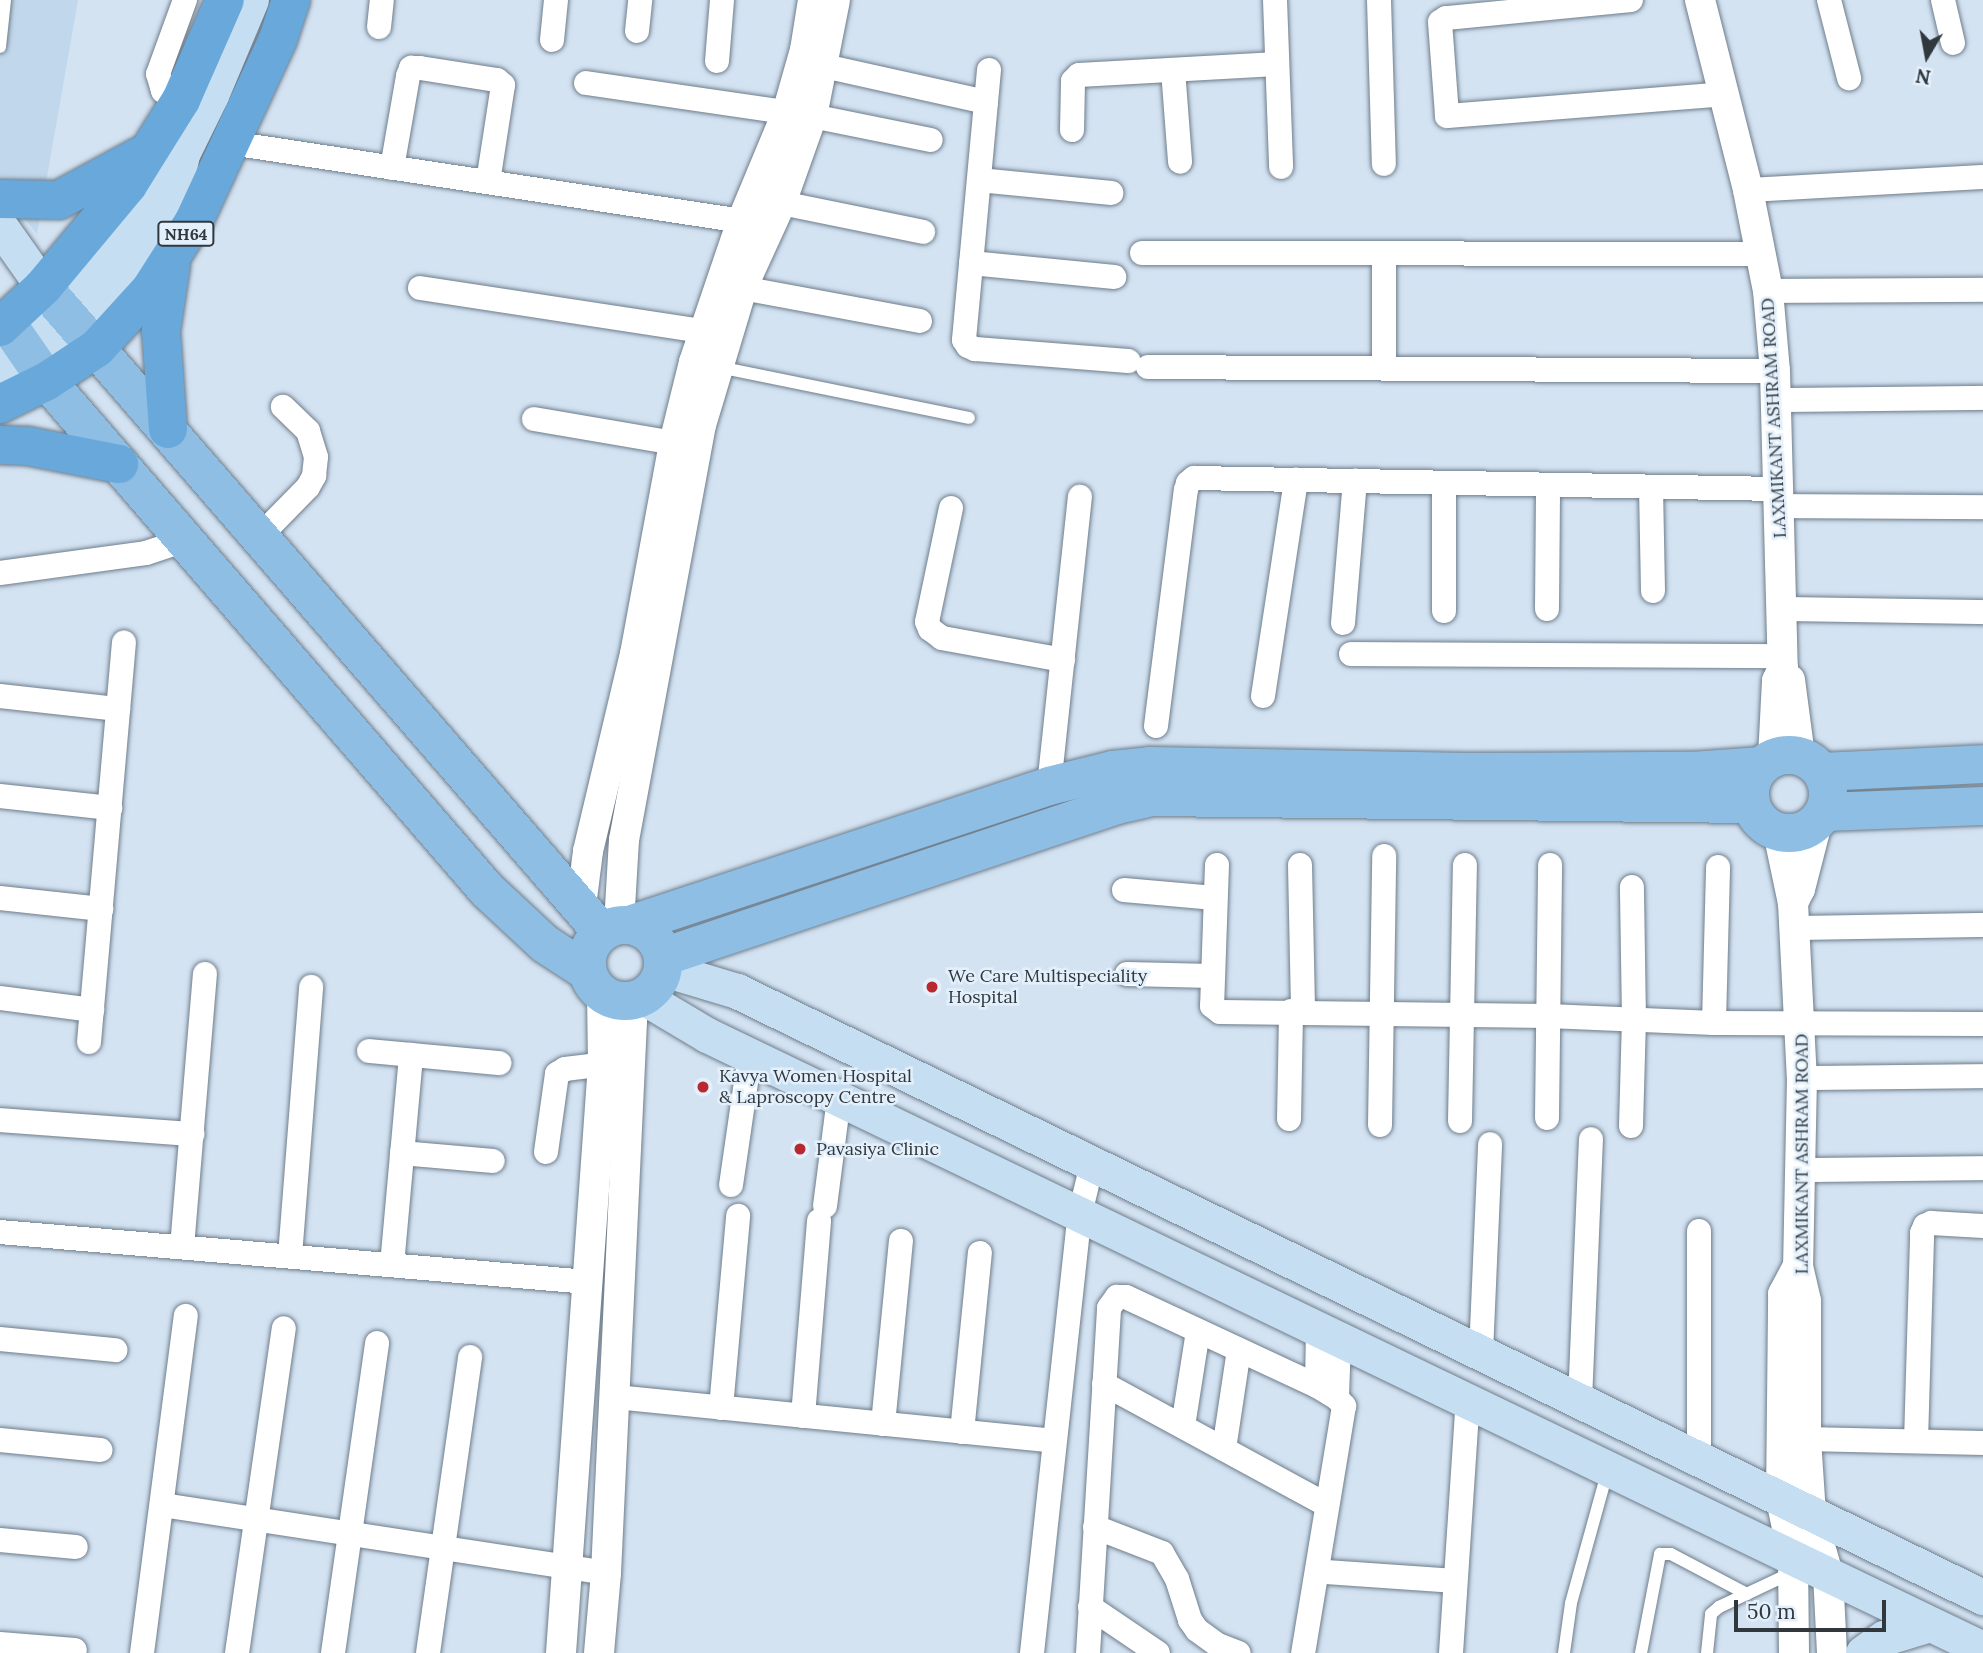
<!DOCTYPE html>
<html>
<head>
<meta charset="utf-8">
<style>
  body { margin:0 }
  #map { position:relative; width:1983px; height:1653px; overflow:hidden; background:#d3e3f2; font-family:Lora,serif }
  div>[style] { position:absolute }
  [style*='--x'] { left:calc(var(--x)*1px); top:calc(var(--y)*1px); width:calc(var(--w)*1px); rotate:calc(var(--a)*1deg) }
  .built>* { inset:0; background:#c1d7eb }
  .roads { filter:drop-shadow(0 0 2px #6f7d8b) drop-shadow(0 0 2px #6f7d8b) }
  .service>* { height:12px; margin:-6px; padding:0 6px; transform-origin:6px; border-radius:6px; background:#fff }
  .minor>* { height:24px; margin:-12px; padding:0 12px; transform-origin:12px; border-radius:12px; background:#fff }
  .tertiary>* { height:30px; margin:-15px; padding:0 15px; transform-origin:15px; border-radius:15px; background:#fff }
  .secondary>* { height:35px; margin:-17.5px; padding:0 17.5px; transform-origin:17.5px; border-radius:17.5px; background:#c6def1 }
  .primary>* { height:38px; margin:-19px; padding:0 19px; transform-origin:19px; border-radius:19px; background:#8ebee3 }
  .primary>.ring { margin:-19px; padding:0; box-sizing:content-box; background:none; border:38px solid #8ebee3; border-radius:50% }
  .trunk>* { height:38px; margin:-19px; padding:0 19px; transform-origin:19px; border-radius:19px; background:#68a8da }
  .dots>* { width:19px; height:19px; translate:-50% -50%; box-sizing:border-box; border:4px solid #e3f0fc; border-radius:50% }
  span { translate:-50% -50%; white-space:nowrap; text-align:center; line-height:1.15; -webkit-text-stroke:5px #e3f0fc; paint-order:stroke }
  .shield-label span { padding:2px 5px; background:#e3f0fc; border:2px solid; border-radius:5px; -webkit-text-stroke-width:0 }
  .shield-label { font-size:16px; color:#30373d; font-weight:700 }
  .street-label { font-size:18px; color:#30373d }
  .poi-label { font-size:18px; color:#30373d }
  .left { translate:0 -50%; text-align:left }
  .north { position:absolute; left:1892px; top:21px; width:70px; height:70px; -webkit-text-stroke:5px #e3f0fc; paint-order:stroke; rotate:190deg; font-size:19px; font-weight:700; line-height:28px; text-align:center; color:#30373d }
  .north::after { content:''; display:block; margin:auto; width:24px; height:32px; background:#30373d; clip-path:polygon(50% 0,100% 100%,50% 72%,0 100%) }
  .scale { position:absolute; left:1734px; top:1600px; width:152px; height:32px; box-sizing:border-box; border:4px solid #30373d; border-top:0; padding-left:9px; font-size:21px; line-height:24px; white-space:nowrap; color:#30373d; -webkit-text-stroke:5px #e3f0fc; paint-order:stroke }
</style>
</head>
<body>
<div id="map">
  <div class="built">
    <i style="clip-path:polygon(0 0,78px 0,37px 234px,0 187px)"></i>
  </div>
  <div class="roads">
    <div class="service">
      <i style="--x:0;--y:47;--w:47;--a:-83.9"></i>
      <i style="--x:719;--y:367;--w:255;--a:11.5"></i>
      <i style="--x:1564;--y:1653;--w:50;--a:-82"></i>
      <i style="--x:1571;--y:1603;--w:138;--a:-74.5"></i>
      <i style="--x:1641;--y:1653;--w:101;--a:-79.1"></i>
      <i style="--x:1660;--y:1554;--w:11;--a:0"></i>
      <i style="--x:1671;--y:1554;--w:86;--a:27.8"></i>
      <i style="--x:1707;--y:1653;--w:39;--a:-84"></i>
      <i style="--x:1711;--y:1614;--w:11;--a:-41"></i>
      <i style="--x:1719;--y:1607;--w:80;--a:-25.3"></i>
    </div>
    <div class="minor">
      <i style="--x:1275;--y:0;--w:167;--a:87.9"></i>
      <i style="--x:1379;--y:0;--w:164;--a:88.3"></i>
      <i style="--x:1631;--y:0;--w:186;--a:174.4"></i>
      <i style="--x:1446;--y:18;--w:7;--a:146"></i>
      <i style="--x:1440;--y:22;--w:94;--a:85.7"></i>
      <i style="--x:1447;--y:116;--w:278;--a:-4.5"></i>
      <i style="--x:1829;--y:0;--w:81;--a:75.6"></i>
      <i style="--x:1943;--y:0;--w:44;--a:76.9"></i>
      <i style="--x:379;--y:27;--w:27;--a:-84"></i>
      <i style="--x:637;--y:31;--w:31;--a:-84"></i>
      <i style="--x:552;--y:40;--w:40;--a:-84.3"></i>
      <i style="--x:717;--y:61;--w:61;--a:-85.3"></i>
      <i style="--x:824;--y:66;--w:166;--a:12.5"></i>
      <i style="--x:989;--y:70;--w:271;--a:95.3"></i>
      <i style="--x:964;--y:340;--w:7;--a:56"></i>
      <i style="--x:968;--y:346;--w:8;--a:23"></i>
      <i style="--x:975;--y:349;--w:154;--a:4.5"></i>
      <i style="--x:1173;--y:70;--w:92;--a:85.6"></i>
      <i style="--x:586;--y:83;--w:228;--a:8.3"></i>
      <i style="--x:812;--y:116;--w:121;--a:11.4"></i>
      <i style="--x:181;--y:100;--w:20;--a:-153"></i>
      <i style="--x:163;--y:91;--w:18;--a:-106"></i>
      <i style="--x:158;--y:74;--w:79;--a:-70"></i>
      <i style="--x:1072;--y:130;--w:49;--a:-88.8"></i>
      <i style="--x:1073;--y:81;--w:8;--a:-45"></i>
      <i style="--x:1079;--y:75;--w:198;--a:-3.2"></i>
      <i style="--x:231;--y:143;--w:517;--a:8.68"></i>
      <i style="--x:392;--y:168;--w:93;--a:-80.1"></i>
      <i style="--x:408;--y:76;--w:9;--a:-69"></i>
      <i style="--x:411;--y:68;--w:9;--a:0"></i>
      <i style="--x:420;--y:68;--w:78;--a:8.9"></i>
      <i style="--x:497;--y:80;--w:8;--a:40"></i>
      <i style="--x:503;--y:85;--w:98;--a:98.8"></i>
      <i style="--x:979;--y:180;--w:133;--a:5.6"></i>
      <i style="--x:1748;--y:190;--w:235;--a:-3.2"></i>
      <i style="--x:781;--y:203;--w:145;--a:11.5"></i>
      <i style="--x:1142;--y:253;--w:620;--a:0.09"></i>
      <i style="--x:1384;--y:254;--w:114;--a:90"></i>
      <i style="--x:971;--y:263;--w:144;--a:5.6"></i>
      <i style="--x:420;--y:288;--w:304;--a:8.7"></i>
      <i style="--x:742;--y:288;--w:181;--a:10.5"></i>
      <i style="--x:1768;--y:291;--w:215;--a:-0.3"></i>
      <i style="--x:1148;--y:367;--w:627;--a:0.37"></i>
      <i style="--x:1775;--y:400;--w:208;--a:-0.6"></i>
      <i style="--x:534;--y:419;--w:160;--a:9.7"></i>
      <i style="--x:1651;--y:487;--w:104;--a:88.9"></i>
      <i style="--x:1778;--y:506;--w:205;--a:0.3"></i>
      <i style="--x:951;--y:508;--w:116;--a:101.9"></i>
      <i style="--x:927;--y:622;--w:8;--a:67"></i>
      <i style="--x:930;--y:629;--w:15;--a:37"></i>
      <i style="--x:942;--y:638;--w:123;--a:10.3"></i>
      <i style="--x:261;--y:535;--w:67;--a:-45.6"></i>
      <i style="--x:308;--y:487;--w:13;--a:-61"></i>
      <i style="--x:314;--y:476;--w:19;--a:-84"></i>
      <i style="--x:316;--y:457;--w:27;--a:-107"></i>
      <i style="--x:308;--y:431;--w:35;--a:-136"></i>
      <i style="--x:0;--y:573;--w:147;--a:-7.8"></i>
      <i style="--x:146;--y:553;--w:41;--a:-18.4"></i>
      <i style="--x:1547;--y:609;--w:124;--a:-89.5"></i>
      <i style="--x:1782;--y:609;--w:201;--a:0.9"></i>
      <i style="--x:1444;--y:611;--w:128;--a:-90"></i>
      <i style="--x:1343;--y:623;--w:143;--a:-85.2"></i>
      <i style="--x:1351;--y:654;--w:432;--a:0.3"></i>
      <i style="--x:0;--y:696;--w:119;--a:6.3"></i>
      <i style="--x:1263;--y:696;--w:219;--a:-81.3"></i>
      <i style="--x:1156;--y:726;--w:238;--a:-82.8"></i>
      <i style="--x:1186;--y:490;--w:7;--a:-74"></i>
      <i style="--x:1188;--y:483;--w:8;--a:-40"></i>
      <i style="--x:1194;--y:478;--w:584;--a:1.08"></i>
      <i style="--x:1049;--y:786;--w:291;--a:-83.9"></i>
      <i style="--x:0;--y:796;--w:111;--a:6.2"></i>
      <i style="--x:1217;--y:865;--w:141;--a:92"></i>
      <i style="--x:1212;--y:1006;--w:10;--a:37"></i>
      <i style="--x:1220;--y:1012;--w:328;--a:0.7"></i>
      <i style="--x:1548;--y:1016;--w:166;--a:2.4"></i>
      <i style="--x:1714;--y:1023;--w:269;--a:0.2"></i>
      <i style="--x:1300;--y:865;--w:146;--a:88.8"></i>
      <i style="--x:1124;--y:890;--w:91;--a:5"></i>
      <i style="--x:0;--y:898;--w:102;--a:6.2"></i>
      <i style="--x:1795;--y:928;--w:188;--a:-0.9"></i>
      <i style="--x:1127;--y:974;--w:86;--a:1.3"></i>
      <i style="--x:0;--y:998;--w:93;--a:7.4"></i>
      <i style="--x:1714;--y:1023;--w:156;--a:-88.5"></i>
      <i style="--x:89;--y:1042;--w:401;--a:-85"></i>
      <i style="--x:369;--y:1051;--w:131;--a:5.3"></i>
      <i style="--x:1802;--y:1078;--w:181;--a:-0.6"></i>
      <i style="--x:1547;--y:1118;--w:253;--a:-89.3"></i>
      <i style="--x:1289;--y:1119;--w:108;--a:-88.9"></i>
      <i style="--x:0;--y:1120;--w:193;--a:4.2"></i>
      <i style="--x:1460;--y:1121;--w:256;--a:-88.9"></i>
      <i style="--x:1380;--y:1125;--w:269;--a:-89.1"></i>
      <i style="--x:1631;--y:1126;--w:106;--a:-88.4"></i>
      <i style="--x:1634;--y:1020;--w:133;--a:-90.9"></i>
      <i style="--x:546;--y:1152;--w:79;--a:-82"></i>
      <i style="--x:557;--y:1074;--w:9;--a:-32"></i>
      <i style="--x:565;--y:1069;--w:38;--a:-7"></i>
      <i style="--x:402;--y:1153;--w:91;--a:5"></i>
      <i style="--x:1802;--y:1170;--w:181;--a:-0.6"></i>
      <i style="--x:731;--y:1185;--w:131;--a:-81.7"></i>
      <i style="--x:825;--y:1206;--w:109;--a:-82.6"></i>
      <i style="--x:0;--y:1232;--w:590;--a:4.86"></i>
      <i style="--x:182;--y:1247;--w:274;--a:-85.2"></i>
      <i style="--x:290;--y:1256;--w:270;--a:-85.5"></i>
      <i style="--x:392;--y:1265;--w:211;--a:-84.8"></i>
      <i style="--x:0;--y:1339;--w:116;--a:5.5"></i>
      <i style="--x:1481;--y:1353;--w:209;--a:-87.5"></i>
      <i style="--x:1104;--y:1384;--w:254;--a:28.5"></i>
      <i style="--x:1317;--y:1386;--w:57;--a:-89"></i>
      <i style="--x:615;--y:1397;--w:440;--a:5.7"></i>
      <i style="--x:1337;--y:1398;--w:60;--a:-88.1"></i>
      <i style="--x:1580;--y:1401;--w:262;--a:-87.6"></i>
      <i style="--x:721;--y:1408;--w:193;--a:-84.9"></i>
      <i style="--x:803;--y:1416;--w:196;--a:-85.3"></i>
      <i style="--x:883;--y:1424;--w:184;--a:-84.4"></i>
      <i style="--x:1183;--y:1426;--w:96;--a:-81"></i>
      <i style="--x:962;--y:1432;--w:180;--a:-84.3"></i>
      <i style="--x:1806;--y:1439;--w:177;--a:1.3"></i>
      <i style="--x:0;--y:1440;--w:101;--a:5.7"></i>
      <i style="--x:1916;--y:1441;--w:208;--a:-88.3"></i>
      <i style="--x:1922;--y:1233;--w:8;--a:-67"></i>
      <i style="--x:1925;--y:1226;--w:7;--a:-27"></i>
      <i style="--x:1931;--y:1223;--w:52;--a:3.3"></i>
      <i style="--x:1224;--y:1449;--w:100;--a:-81.4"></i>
      <i style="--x:1699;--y:1459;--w:228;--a:-90"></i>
      <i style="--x:162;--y:1505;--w:449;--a:8.7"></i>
      <i style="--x:1095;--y:1527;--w:72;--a:21.2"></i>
      <i style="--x:1162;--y:1553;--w:30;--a:60"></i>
      <i style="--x:1177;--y:1579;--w:43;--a:72.4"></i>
      <i style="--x:1190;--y:1620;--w:12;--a:55"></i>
      <i style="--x:1197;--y:1630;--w:26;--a:36"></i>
      <i style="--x:1218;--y:1645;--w:22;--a:21"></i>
      <i style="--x:0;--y:1540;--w:76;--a:5.3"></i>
      <i style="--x:1327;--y:1572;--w:128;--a:4"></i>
      <i style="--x:1090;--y:1607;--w:82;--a:34.1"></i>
      <i style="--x:0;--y:1644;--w:75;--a:4.6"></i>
      <i style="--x:142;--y:1653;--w:340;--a:-82.6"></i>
      <i style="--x:237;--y:1653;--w:328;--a:-81.8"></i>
      <i style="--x:333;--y:1653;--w:313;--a:-81.9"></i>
      <i style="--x:428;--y:1653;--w:299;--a:-81.9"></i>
      <i style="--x:1032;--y:1653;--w:442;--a:-83.8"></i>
      <i style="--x:1080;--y:1214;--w:51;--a:-76.5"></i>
      <i style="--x:1088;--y:1653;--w:346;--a:-86.5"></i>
      <i style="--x:1109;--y:1308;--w:14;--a:-54"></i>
      <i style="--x:1117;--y:1297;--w:9;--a:0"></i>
      <i style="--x:1126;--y:1297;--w:211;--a:25"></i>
      <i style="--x:1317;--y:1386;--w:23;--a:31"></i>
      <i style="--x:1337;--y:1398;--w:11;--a:49"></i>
      <i style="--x:1344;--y:1406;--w:250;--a:99.4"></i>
      <i style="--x:1451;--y:1653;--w:254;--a:-86.2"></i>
    </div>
    <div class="tertiary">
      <i style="--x:1700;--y:0;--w:196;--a:75.8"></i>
      <i style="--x:1748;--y:190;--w:103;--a:78.8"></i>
      <i style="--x:1768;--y:291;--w:80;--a:85"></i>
      <i style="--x:1775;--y:371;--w:297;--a:88.5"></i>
      <i style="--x:1783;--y:668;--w:14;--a:115"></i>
      <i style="--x:1777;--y:681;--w:77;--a:93"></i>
      <i style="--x:1790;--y:680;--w:77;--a:82.5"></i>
      <i style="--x:1817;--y:823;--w:68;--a:104.4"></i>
      <i style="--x:1800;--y:889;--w:16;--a:117"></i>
      <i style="--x:1793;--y:903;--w:175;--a:87.1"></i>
      <i style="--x:1802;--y:1078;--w:188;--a:91.2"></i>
      <i style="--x:1798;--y:1266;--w:36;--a:77"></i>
      <i style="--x:1806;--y:1301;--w:138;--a:90"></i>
      <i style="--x:1806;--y:1439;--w:75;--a:86.2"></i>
      <i style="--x:1811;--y:1514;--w:62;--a:74.2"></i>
      <i style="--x:1828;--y:1574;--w:79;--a:87.1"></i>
      <i style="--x:1778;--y:832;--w:73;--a:78.1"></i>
      <i style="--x:581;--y:906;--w:55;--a:-82.7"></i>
      <i style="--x:588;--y:851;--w:203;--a:-76.6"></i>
      <i style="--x:635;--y:654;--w:215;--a:-79.5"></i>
      <i style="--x:674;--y:443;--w:83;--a:-76.1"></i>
      <i style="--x:694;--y:362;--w:149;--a:-71.2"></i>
      <i style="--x:742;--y:221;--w:117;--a:-67.4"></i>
      <i style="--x:787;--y:113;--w:66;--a:-74.1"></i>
      <i style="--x:805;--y:50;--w:51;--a:-80.9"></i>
      <i style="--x:619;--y:924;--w:84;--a:-86.6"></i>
      <i style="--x:624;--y:840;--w:422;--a:-79.5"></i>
      <i style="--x:701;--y:425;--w:143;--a:-73.3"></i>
      <i style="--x:742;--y:288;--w:94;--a:-65.4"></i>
      <i style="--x:781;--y:203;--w:92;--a:-70.4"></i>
      <i style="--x:812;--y:116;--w:118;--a:-78.8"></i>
      <i style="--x:561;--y:1653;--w:590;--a:-85.92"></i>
      <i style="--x:603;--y:1064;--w:70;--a:-90.8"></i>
      <i style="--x:599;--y:1653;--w:80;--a:-85"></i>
      <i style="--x:606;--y:1573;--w:574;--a:-87.3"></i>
      <i style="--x:1794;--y:1653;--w:96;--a:-90.6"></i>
      <i style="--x:1793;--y:1557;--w:59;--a:-101.7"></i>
      <i style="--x:1781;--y:1499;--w:205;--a:-89.4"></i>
      <i style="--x:1783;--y:1294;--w:32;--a:-62"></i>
    </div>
    <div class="secondary">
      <i style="--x:0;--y:226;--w:75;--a:54.8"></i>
      <i style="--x:7;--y:365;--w:26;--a:-58"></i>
      <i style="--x:21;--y:343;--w:54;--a:-44.3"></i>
      <i style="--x:60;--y:305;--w:161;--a:-52.8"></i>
      <i style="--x:0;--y:372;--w:36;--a:-13"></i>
      <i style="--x:35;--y:364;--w:58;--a:-40.8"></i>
      <i style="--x:79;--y:326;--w:102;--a:-52.6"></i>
      <i style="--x:141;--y:245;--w:67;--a:-59.6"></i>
      <i style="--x:175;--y:187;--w:34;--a:-78"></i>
      <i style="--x:182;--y:154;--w:66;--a:-63.8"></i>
      <i style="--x:211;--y:95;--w:103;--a:-67.2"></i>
      <i style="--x:664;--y:969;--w:76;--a:16.8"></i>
      <i style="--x:737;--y:991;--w:1386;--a:25.94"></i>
      <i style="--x:643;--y:997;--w:74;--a:30.7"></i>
      <i style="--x:707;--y:1035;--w:1416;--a:25.7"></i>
      <i style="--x:1863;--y:1653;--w:26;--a:-36"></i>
      <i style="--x:1884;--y:1638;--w:48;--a:-16.9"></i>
    </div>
    <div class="primary">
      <i style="--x:43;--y:287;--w:854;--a:49.09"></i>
      <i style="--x:7;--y:323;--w:70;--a:55.4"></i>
      <i style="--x:47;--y:381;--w:673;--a:49.16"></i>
      <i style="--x:487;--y:890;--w:79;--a:43"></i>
      <i style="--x:545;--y:944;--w:51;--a:33.1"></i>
      <i class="ring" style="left:1750px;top:755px;width:40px;height:40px"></i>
      <i style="--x:1822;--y:772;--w:161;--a:-2.8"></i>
      <i style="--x:1825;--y:812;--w:158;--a:-2.2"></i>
      <i style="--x:632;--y:924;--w:439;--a:-18.3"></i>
      <i style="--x:1049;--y:786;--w:66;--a:-14"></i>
      <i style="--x:1113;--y:770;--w:37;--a:-6"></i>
      <i style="--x:1150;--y:766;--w:317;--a:1.1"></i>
      <i style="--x:1467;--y:772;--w:225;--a:-0.3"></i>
      <i style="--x:1692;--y:771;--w:70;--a:-4.1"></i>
      <i class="ring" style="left:587px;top:925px;width:38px;height:38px"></i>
      <i style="--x:663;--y:957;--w:479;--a:-18.5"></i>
      <i style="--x:1117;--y:805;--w:37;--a:-13"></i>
      <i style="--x:1153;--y:797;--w:598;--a:0.67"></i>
    </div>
    <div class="trunk">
      <i style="--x:0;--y:199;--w:59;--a:1"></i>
      <i style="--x:59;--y:200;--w:92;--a:-28.5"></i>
      <i style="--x:0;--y:327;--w:59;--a:-42.9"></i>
      <i style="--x:43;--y:287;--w:133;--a:-50.2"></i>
      <i style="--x:128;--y:185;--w:100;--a:-58.1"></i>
      <i style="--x:181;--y:100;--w:109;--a:-66.3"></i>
      <i style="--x:0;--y:404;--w:52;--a:-26.1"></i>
      <i style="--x:47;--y:381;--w:60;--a:-33.4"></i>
      <i style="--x:97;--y:348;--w:79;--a:-47.6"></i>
      <i style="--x:150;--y:290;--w:82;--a:-57.5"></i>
      <i style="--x:194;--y:221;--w:200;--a:-65.2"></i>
      <i style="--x:278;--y:39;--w:41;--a:-71.6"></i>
      <i style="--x:168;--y:429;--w:98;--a:-94.1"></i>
      <i style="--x:161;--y:331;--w:67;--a:-81.4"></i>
      <i style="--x:0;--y:445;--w:28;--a:2"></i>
      <i style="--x:28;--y:446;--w:93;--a:11.2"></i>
    </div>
  </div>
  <div class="dots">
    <i style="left:932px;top:987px;background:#b8282f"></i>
    <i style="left:703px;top:1087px;background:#b8282f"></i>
    <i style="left:800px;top:1149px;background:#b8282f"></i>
  </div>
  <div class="shield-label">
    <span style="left:186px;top:234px">NH64</span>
  </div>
  <div class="street-label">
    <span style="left:1774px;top:418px;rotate:-93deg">LAXMIKANT ASHRAM ROAD</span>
    <span style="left:1802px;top:1154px;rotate:-90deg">LAXMIKANT ASHRAM ROAD</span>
  </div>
  <div class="poi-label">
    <span class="left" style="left:948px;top:987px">We Care Multispeciality<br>Hospital</span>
    <span class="left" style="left:719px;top:1087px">Kavya Women Hospital<br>&amp; Laproscopy Centre</span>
    <span class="left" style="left:816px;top:1149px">Pavasiya Clinic</span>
  </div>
  <div class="north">N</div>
  <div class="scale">50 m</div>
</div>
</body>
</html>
